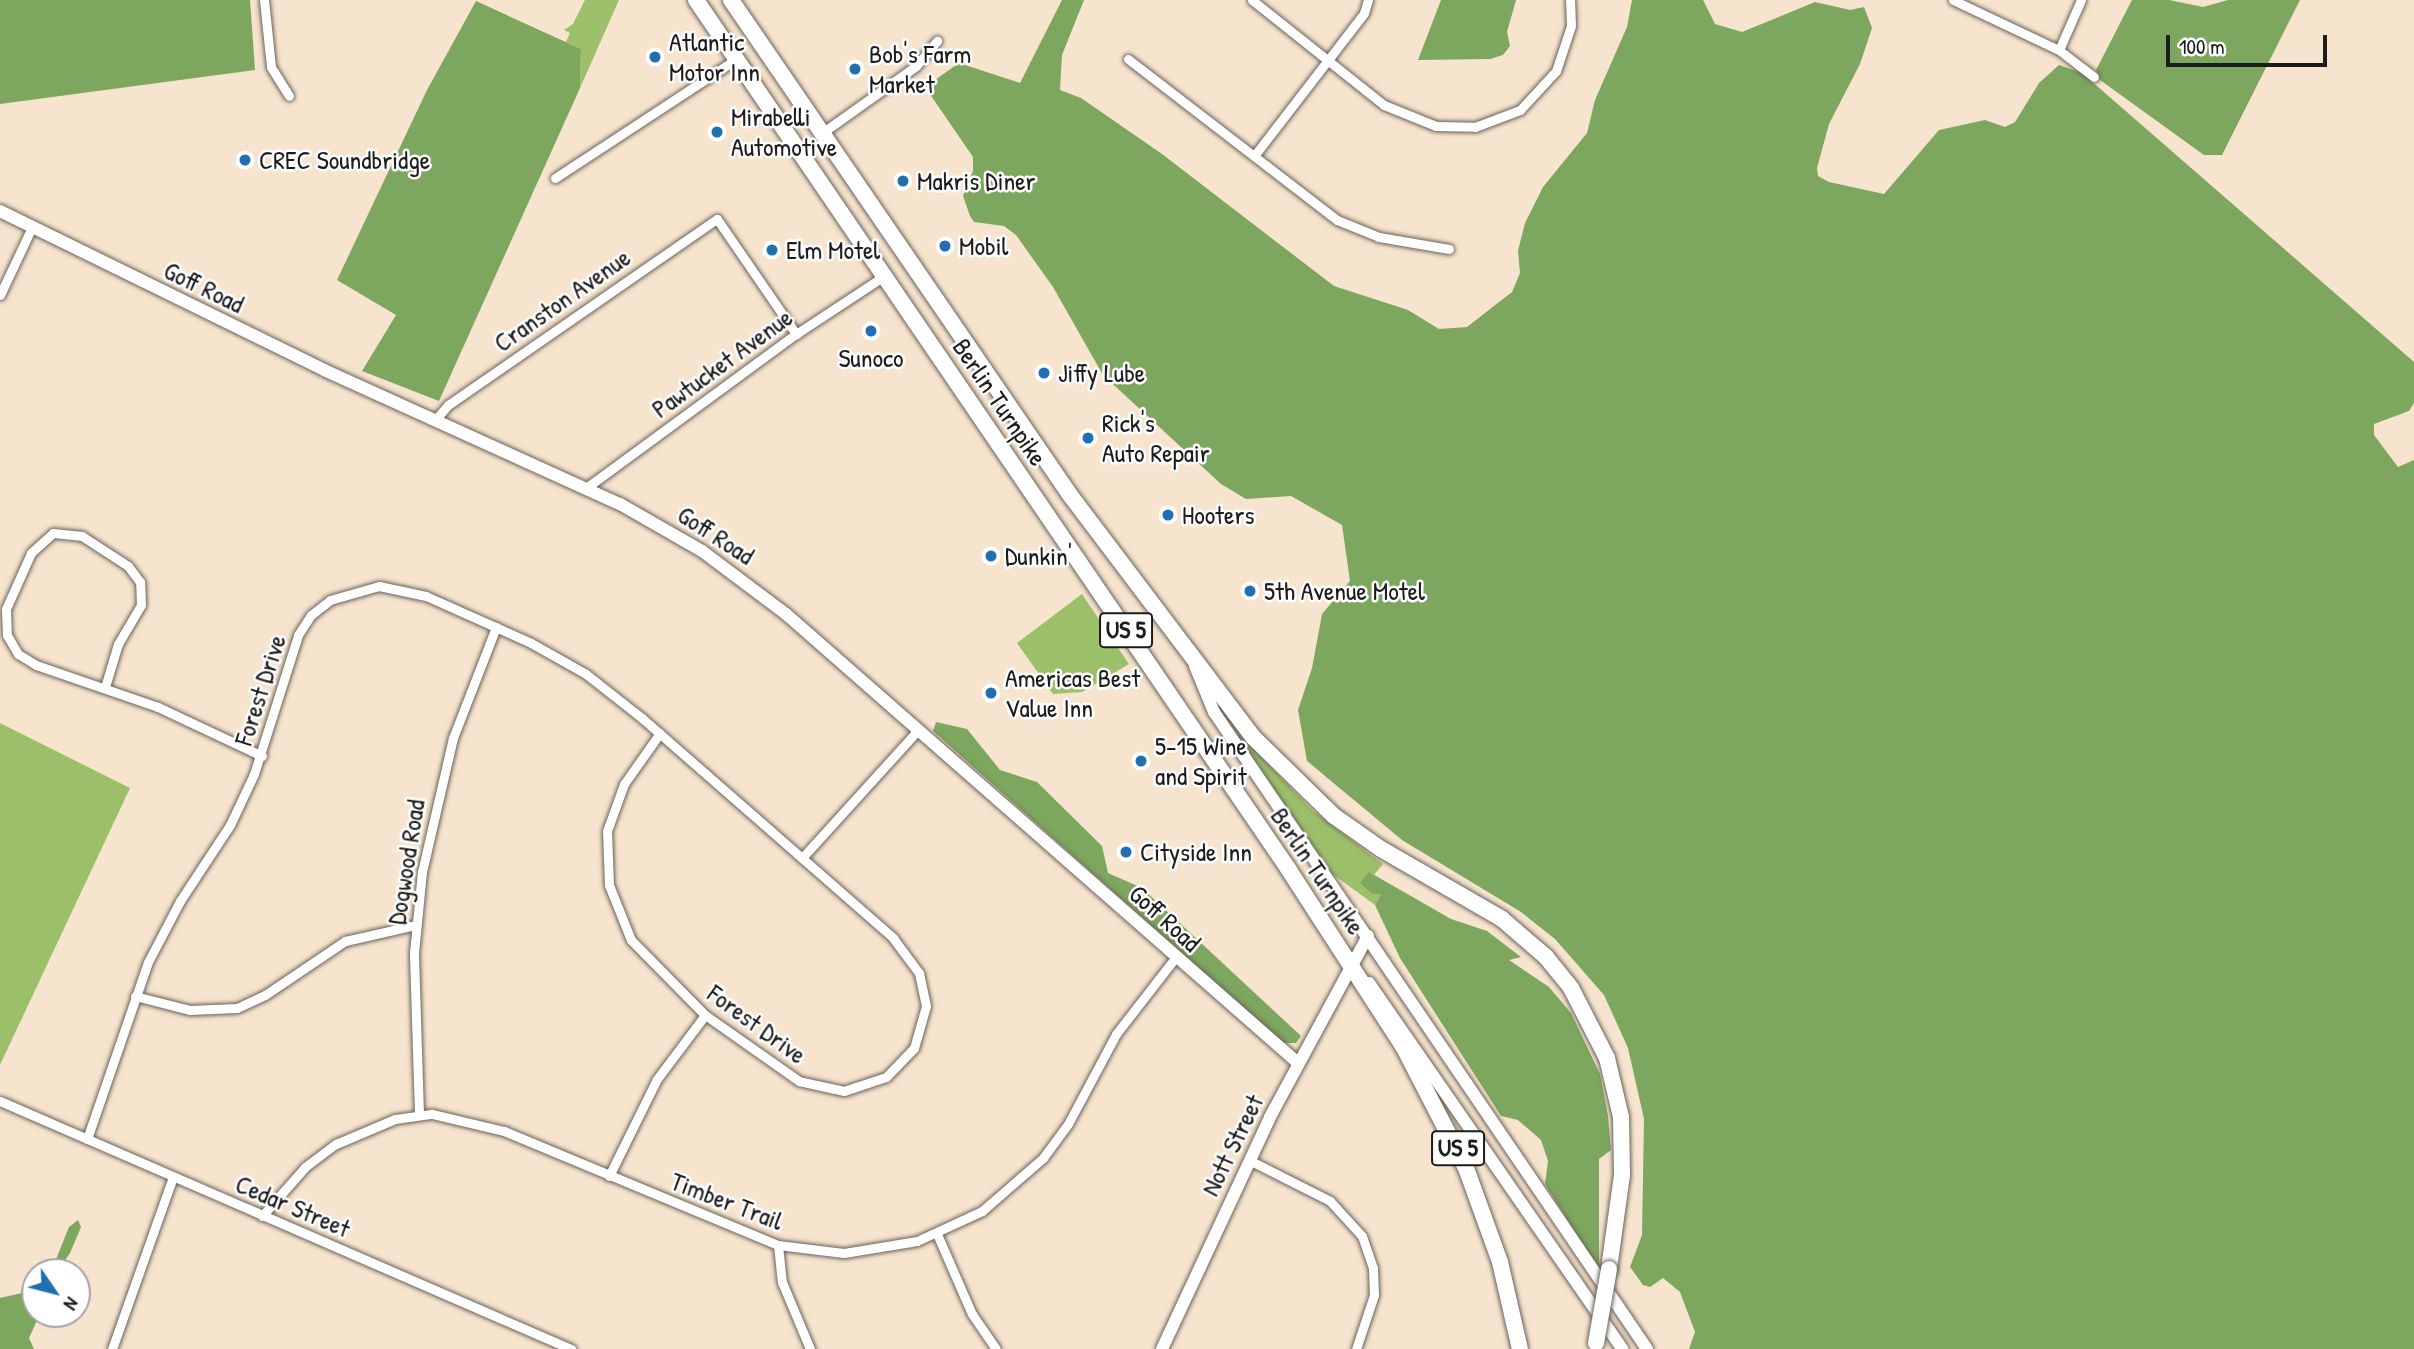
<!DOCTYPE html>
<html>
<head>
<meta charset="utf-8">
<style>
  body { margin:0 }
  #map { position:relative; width:2414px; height:1349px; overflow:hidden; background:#f7e4ce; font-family:"Patrick Hand",sans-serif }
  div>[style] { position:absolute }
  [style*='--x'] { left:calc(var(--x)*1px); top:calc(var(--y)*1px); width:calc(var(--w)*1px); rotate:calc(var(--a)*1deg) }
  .green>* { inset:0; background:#9cc06a }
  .forest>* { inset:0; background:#7da65e }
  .roads { filter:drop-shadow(0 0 2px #69625a) drop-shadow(0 0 2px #69625a) }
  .street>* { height:9px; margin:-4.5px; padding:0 4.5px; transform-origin:4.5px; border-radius:4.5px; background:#fff }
  .secondary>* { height:12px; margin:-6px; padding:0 6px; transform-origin:6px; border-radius:6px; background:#fff }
  .highway>* { height:16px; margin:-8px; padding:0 8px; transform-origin:8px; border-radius:8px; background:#fff }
  .bridges { filter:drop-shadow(0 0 2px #69625a) drop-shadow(0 0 2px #69625a) }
  .highway-bridge>* { height:16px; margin:-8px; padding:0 8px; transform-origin:8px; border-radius:8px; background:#fff }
  .dots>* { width:19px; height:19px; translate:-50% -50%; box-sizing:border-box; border:4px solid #fff; border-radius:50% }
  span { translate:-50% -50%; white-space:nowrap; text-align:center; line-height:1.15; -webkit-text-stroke:5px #fff; paint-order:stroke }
  .shield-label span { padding:2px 5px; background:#fff; border:2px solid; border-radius:5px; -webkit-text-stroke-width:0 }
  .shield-label { font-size:24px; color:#1c1c1c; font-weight:700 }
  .poi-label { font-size:26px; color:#1c1c1c }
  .left { translate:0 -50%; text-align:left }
  .street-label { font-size:26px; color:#1c1c1c }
  .north { position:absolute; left:21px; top:1258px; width:70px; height:70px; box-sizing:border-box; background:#fff; border:2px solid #a4a4a4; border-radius:50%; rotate:125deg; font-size:19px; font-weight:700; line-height:28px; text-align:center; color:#1c1c1c }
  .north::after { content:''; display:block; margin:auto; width:24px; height:32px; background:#1f6fb2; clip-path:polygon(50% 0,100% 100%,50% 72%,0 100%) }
  .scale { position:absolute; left:2166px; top:35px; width:161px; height:32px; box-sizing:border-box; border:4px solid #1c1c1c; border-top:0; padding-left:9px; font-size:21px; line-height:24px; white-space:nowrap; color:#1c1c1c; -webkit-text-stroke:5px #fff; paint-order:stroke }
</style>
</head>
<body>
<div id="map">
  <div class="green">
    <i style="clip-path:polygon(585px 0,619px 0,580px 88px,581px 49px,566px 42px,570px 33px,564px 30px,573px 24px)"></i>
    <i style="clip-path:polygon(1082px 594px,1129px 664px,1082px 692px,1053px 694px,1017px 643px)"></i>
    <i style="clip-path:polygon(0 723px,130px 788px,0 1065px)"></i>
    <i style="clip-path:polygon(1232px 727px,1312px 810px,1383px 864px,1374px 875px,1369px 872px,1381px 894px,1375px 905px,1331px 873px)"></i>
  </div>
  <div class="forest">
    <i style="clip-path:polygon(0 0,250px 0,255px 70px,0 104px)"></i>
    <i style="clip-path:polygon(1062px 0,1084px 0,1062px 55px,1060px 90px,1081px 98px,1162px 154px,1334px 286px,1408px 310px,1439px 329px,1467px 327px,1512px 292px,1520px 273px,1518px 251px,1525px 223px,1543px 187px,1587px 133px,1595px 100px,1627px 27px,1632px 0,1703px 0,1715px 24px,1742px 32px,1815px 2px,1850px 10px,1864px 7px,1872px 28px,1860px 64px,1829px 124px,1817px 168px,1818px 176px,1829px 182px,1884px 194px,1939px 130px,1985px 120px,2005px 127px,2015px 122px,2039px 83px,2059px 65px,2082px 73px,2414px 362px,2414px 403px,2409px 411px,2374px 424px,2374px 435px,2398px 467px,2414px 460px,2414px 1349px,1689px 1349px,1695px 1332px,1680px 1292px,1663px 1278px,1650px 1287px,1643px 1285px,1630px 1267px,1642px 1235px,1644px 1119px,1628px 1048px,1604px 995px,1555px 939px,1521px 912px,1402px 840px,1307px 761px,1298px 710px,1312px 668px,1322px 614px,1350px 581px,1342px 525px,1291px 496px,1246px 499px,1221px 484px,1103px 375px,1053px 287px,1016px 235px,1004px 226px,974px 222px,970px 216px,963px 196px,973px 171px,973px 157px,925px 87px,959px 63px,1020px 83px)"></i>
    <i style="clip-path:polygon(1441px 0,1516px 0,1507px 32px,1510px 46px,1503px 55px,1490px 59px,1418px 60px)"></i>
    <i style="clip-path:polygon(2132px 0,2169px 0,2203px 7px,2228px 0,2300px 0,2222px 155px,2204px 155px,2100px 80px,2096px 70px)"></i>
    <i style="clip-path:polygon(476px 1px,581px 49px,580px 88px,439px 401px,362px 371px,396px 315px,337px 280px,427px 90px)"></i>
    <i style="clip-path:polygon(936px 722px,967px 729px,1000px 770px,1037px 782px,1102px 846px,1108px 873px,1142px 888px,1301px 1036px,1296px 1043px,1283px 1043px,933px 731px)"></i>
    <i style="clip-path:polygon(1369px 872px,1451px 919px,1487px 931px,1521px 957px,1509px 960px,1549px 987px,1571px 1013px,1600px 1074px,1608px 1116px,1611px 1150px,1599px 1159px,1599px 1270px,1545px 1184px,1548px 1161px,1541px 1140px,1518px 1120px,1501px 1116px,1400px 958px,1375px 905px,1381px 894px,1373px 894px,1360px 883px)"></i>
    <i style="clip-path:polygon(78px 1220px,81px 1227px,70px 1253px,57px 1272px,51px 1272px,69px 1227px)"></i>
    <i style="clip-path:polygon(35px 1290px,35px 1314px,40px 1314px,29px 1338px,34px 1349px,0 1349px,0 1298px)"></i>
  </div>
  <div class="roads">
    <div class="street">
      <i style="--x:264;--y:0;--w:67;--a:84"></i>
      <i style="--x:271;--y:67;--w:34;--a:58"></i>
      <i style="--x:1252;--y:0;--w:169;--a:38.5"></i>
      <i style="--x:1384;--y:105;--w:56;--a:22"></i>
      <i style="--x:1436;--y:126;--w:39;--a:1"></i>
      <i style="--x:1475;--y:127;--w:48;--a:-20.7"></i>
      <i style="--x:1520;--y:110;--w:53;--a:-47.3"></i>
      <i style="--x:1556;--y:71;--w:47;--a:-71.6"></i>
      <i style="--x:1571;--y:26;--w:26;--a:-92"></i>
      <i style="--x:1953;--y:0;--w:117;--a:25.3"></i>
      <i style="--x:2059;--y:50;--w:44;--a:37.6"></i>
      <i style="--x:2059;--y:50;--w:55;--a:-66.3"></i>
      <i style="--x:1128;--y:59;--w:264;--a:37.6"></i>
      <i style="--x:1337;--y:220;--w:45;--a:22"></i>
      <i style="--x:1379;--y:237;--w:71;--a:9.7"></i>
      <i style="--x:822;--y:133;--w:115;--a:-35.5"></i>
      <i style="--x:916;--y:66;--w:33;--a:-50"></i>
      <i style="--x:1254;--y:156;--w:180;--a:-52.4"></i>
      <i style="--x:1364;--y:13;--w:14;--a:-73"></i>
      <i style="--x:555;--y:178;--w:217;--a:-33.3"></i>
      <i style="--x:0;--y:295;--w:75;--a:-64.8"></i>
      <i style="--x:435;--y:420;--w:20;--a:-49"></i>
      <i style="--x:448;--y:405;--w:327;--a:-34.7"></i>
      <i style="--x:717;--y:219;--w:140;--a:55.5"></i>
      <i style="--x:586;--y:488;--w:260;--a:-36.3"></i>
      <i style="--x:796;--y:334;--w:105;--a:-33.4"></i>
      <i style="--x:105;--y:687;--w:45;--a:-73.2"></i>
      <i style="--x:118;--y:644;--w:45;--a:-59.5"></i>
      <i style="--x:141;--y:605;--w:23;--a:-92"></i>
      <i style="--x:140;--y:582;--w:20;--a:-127"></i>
      <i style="--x:128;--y:566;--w:55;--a:-146.9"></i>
      <i style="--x:82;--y:536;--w:29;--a:-174"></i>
      <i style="--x:53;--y:533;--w:30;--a:138"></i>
      <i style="--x:31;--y:553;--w:61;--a:114.1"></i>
      <i style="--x:6;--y:609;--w:26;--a:88"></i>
      <i style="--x:7;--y:635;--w:22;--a:60"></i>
      <i style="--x:18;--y:654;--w:21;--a:31"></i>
      <i style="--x:36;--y:665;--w:129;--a:19"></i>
      <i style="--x:158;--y:707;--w:115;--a:25.2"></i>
      <i style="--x:802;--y:858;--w:173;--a:-47.8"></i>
      <i style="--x:135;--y:996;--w:57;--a:14.3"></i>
      <i style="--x:190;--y:1010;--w:47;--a:-2.4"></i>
      <i style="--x:237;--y:1008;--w:31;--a:-25"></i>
      <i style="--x:265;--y:995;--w:97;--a:-34"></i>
      <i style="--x:345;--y:941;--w:73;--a:-12.7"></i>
      <i style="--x:0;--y:1101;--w:623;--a:23.48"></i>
      <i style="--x:419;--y:1114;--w:161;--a:-91.8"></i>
      <i style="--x:414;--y:953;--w:81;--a:-84.4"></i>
      <i style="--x:422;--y:872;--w:138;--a:-77"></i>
      <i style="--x:453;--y:738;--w:119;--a:-68.8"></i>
      <i style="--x:87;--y:1139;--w:187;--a:-71"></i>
      <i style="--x:148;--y:962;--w:69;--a:-62.3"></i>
      <i style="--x:180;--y:901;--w:91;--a:-56.7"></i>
      <i style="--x:230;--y:825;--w:56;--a:-64.8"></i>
      <i style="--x:254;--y:774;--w:146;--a:-72.4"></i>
      <i style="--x:298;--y:635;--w:24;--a:-57"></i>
      <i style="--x:311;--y:615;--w:24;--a:-38"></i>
      <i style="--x:330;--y:600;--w:51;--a:-15.9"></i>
      <i style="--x:379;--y:586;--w:48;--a:12"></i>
      <i style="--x:426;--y:596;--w:115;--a:24.1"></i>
      <i style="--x:531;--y:643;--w:63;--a:29.4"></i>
      <i style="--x:586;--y:674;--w:71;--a:38.2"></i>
      <i style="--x:642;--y:718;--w:334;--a:41.2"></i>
      <i style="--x:893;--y:938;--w:44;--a:53.4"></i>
      <i style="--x:919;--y:973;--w:34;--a:78"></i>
      <i style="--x:926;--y:1006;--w:44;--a:105.9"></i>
      <i style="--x:914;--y:1048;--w:40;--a:134"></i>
      <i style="--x:886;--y:1077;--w:44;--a:161.6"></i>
      <i style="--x:844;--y:1091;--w:46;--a:-167.5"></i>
      <i style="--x:799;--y:1081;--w:115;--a:-144.9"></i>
      <i style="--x:705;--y:1015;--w:105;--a:-134.6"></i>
      <i style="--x:631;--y:940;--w:59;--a:-111.8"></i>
      <i style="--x:609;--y:885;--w:54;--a:-92.1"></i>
      <i style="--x:607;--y:831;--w:50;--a:-70.1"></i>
      <i style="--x:624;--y:784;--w:62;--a:-54.8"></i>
      <i style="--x:1249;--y:1160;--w:91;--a:26.8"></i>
      <i style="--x:1330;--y:1201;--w:47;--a:47.6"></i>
      <i style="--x:1362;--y:1236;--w:34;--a:71"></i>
      <i style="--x:1373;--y:1268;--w:27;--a:88"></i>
      <i style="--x:1374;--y:1295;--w:57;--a:108.4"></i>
      <i style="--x:609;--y:1176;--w:108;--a:-63.7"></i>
      <i style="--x:657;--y:1079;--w:80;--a:-53.1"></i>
      <i style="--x:262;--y:1216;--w:65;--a:-48.7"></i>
      <i style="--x:305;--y:1167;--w:39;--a:-37"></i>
      <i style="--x:336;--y:1144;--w:64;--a:-23"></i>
      <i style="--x:395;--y:1119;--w:37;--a:-8"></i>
      <i style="--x:432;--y:1114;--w:74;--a:13.3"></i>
      <i style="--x:504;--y:1131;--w:297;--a:22.6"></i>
      <i style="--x:778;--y:1245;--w:66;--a:6.9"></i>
      <i style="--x:844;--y:1253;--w:74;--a:-9.3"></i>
      <i style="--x:917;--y:1241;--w:72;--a:-24.8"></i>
      <i style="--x:982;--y:1211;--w:81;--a:-41"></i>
      <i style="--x:1043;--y:1158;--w:42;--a:-53.7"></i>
      <i style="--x:1068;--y:1124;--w:102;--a:-61.9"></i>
      <i style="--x:1116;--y:1034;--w:96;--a:-52.2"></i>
      <i style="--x:937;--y:1234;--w:87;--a:66.4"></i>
      <i style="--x:972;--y:1314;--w:42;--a:55.6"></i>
      <i style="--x:778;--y:1245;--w:37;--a:84"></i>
      <i style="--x:782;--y:1282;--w:73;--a:67.3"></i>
      <i style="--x:112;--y:1349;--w:182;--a:-70.5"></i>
    </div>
    <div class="secondary">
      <i style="--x:0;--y:211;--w:361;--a:26.1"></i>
      <i style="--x:324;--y:370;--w:325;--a:24.4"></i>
      <i style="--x:620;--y:504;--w:95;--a:29.8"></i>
      <i style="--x:702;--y:551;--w:105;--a:36.9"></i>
      <i style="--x:786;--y:614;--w:681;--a:41.25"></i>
      <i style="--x:1195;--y:666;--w:50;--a:67.6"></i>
      <i style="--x:1214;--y:712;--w:770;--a:55.79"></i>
      <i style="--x:1369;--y:983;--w:445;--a:55.3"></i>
      <i style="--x:1162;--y:1349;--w:256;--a:-65"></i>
      <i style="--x:1270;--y:1117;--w:206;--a:-61.6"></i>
    </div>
    <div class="highway">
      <i style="--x:696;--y:0;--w:1053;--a:55.72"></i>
      <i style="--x:1289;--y:870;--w:210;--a:57.1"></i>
      <i style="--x:1403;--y:1046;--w:137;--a:62.7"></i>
      <i style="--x:1466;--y:1168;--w:100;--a:70.1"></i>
      <i style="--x:1500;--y:1262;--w:89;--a:77.1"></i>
      <i style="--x:731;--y:0;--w:600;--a:55.59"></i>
      <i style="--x:1070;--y:495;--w:303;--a:52.9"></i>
      <i style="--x:1253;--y:737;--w:113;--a:44.3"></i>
      <i style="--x:1334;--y:816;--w:57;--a:35.1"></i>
      <i style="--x:1381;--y:849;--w:140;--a:30"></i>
      <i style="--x:1502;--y:919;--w:58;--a:40.8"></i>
      <i style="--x:1546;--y:957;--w:40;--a:51"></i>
      <i style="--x:1571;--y:988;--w:79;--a:62.8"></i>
      <i style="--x:1607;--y:1058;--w:61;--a:76.7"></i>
      <i style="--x:1621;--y:1117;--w:58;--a:89"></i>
      <i style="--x:1622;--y:1175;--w:95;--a:97.9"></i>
    </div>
  </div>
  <div class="bridges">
    <div class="highway-bridge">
      <i style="--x:1596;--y:1343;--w:75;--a:-80"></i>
    </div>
  </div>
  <div class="dots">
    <i style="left:655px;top:57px;background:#1f6fb2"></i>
    <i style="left:855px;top:69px;background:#1f6fb2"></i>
    <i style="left:717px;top:132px;background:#1f6fb2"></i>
    <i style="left:245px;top:160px;background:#1f6fb2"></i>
    <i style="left:903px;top:181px;background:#1f6fb2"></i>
    <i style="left:945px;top:246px;background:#1f6fb2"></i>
    <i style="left:772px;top:250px;background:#1f6fb2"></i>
    <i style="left:871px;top:331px;background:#1f6fb2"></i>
    <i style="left:1044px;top:373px;background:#1f6fb2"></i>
    <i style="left:1088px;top:438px;background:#1f6fb2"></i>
    <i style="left:1168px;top:515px;background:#1f6fb2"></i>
    <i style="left:991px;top:556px;background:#1f6fb2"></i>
    <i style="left:1250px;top:591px;background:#1f6fb2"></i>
    <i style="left:991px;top:693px;background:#1f6fb2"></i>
    <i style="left:1141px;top:761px;background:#1f6fb2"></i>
    <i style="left:1126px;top:852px;background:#1f6fb2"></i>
  </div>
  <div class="shield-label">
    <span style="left:1126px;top:630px">US 5</span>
    <span style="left:1458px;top:1148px">US 5</span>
  </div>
  <div class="poi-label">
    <span class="left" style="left:669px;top:57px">Atlantic<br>Motor Inn</span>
    <span class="left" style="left:869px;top:69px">Bob's Farm<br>Market</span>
    <span class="left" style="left:731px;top:132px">Mirabelli<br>Automotive</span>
    <span class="left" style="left:259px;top:160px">CREC Soundbridge</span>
    <span class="left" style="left:917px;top:181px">Makris Diner</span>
    <span class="left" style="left:959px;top:246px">Mobil</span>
    <span class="left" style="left:786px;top:250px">Elm Motel</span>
    <span style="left:871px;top:358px">Sunoco</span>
    <span class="left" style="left:1058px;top:373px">Jiffy Lube</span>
    <span class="left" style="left:1102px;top:438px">Rick's<br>Auto Repair</span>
    <span class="left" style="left:1182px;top:515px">Hooters</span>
    <span class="left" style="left:1005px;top:556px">Dunkin'</span>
    <span class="left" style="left:1264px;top:591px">5th Avenue Motel</span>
    <span class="left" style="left:1005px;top:693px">Americas Best<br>Value Inn</span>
    <span class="left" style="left:1155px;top:761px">5-15 Wine<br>and Spirit</span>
    <span class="left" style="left:1140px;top:852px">Cityside Inn</span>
  </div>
  <div class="street-label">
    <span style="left:204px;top:287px;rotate:26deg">Goff Road</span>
    <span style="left:562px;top:300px;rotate:-35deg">Cranston Avenue</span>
    <span style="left:722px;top:363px;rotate:-36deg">Pawtucket Avenue</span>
    <span style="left:1000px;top:402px;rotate:56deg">Berlin Turnpike</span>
    <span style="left:716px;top:535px;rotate:33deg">Goff Road</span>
    <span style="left:260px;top:690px;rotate:-72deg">Forest Drive</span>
    <span style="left:406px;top:862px;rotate:-81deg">Dogwood Road</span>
    <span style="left:1318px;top:871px;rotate:56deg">Berlin Turnpike</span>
    <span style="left:1165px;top:918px;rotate:42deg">Goff Road</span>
    <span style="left:757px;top:1024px;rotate:36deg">Forest Drive</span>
    <span style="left:1232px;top:1145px;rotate:-64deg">Nott Street</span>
    <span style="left:727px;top:1201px;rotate:21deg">Timber Trail</span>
    <span style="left:293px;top:1206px;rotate:23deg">Cedar Street</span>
  </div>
  <div class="north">N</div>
  <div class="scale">100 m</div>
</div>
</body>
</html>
